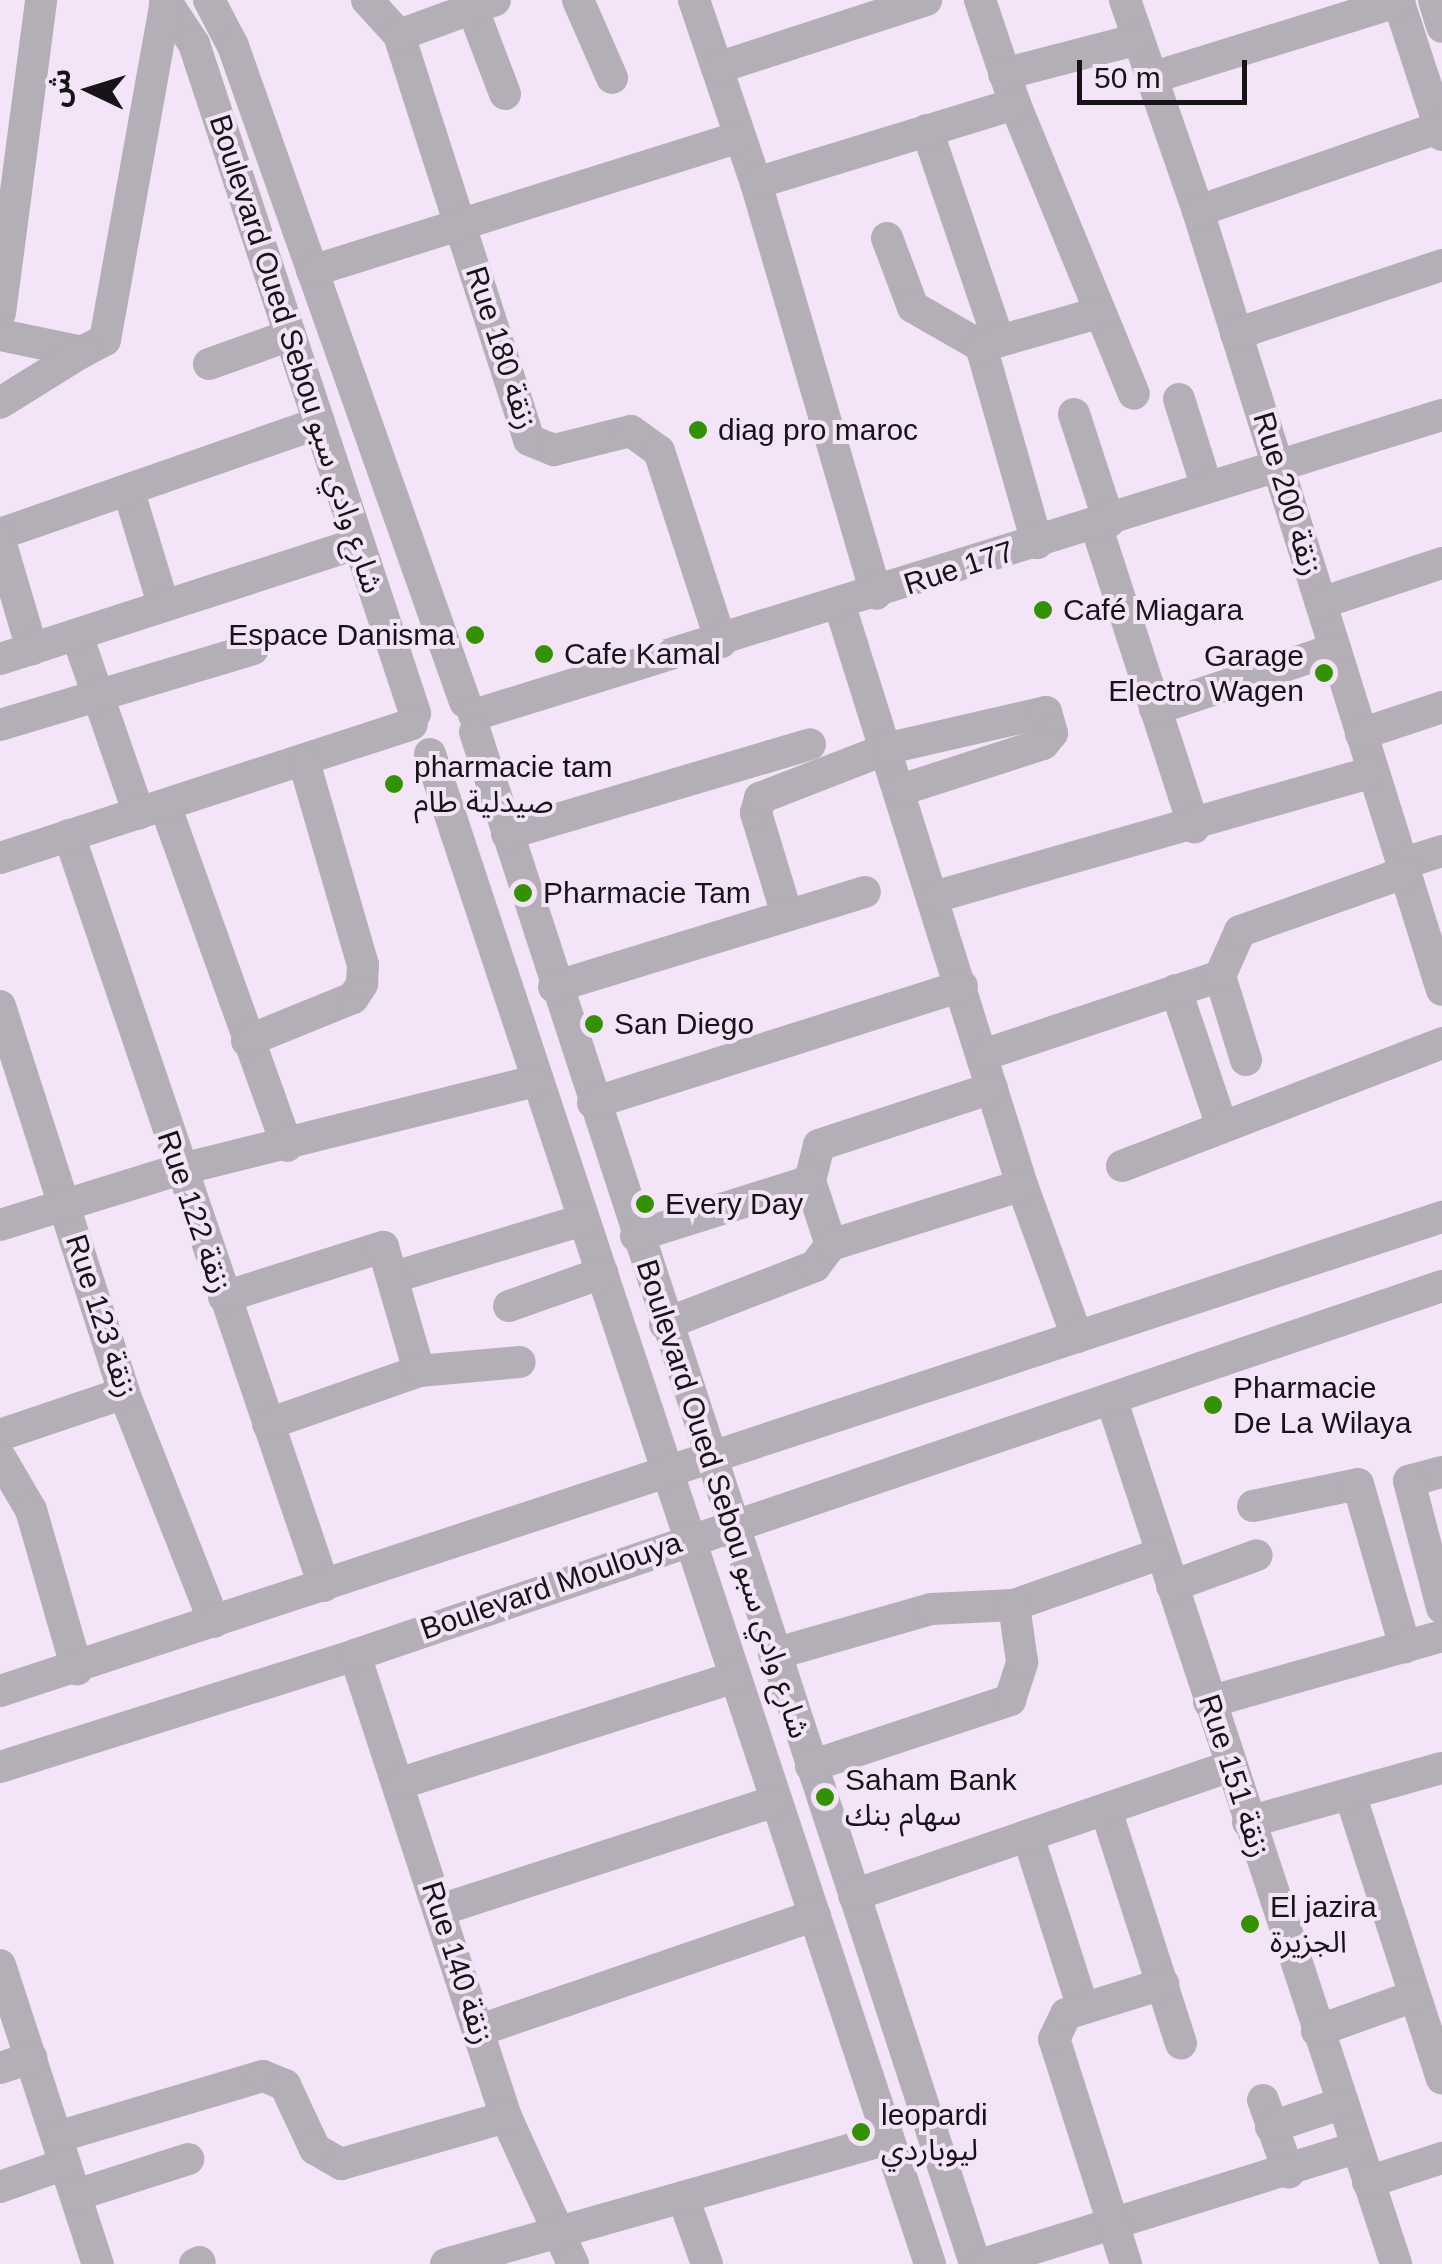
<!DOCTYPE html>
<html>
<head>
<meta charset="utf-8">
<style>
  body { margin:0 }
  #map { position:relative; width:1442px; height:2264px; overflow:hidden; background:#f3e5f7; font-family:Helvetica,"Noto Sans Arabic",sans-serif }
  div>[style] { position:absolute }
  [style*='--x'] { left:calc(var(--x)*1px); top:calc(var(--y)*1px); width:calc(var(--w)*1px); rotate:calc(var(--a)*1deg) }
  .minor>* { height:32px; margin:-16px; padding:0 16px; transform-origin:16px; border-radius:16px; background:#b4aeb6 }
  .dots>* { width:28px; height:28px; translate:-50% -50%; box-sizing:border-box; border:5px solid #f3e5f7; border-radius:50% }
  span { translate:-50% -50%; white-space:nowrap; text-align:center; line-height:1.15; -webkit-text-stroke:8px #f3e5f7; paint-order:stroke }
  .street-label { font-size:30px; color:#181319 }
  .poi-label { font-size:30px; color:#181319 }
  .left { translate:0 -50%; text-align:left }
  .right { translate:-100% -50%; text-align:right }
  .north { position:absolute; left:40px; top:40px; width:100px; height:100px; -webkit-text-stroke:8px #f3e5f7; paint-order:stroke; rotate:274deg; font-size:28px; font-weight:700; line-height:40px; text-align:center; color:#181319 }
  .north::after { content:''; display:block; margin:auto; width:35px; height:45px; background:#181319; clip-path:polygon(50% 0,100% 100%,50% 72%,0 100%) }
  .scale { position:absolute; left:1077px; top:60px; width:170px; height:45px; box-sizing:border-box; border:5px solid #181319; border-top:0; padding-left:12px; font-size:30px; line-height:35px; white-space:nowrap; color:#181319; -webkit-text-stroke:8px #f3e5f7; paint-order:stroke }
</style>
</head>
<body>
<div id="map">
  <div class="minor">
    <i style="--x:165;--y:0;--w:53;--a:56.6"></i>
    <i style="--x:194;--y:44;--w:705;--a:71.72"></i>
    <i style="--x:209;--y:0;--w:52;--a:62.4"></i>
    <i style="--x:233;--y:46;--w:696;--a:70.52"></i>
    <i style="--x:367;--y:0;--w:47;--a:47.6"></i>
    <i style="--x:399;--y:35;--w:425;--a:72.2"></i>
    <i style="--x:529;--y:440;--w:27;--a:22"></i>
    <i style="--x:554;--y:450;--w:79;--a:-13.9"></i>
    <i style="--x:631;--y:431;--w:34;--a:36"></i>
    <i style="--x:659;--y:451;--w:201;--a:72"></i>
    <i style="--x:578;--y:0;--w:85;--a:66.4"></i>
    <i style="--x:694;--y:0;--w:193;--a:71.3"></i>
    <i style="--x:756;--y:183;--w:428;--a:73.7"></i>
    <i style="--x:980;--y:0;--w:110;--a:71.4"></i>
    <i style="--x:1015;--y:104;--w:313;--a:67.7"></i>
    <i style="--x:1125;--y:0;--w:223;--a:70.9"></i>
    <i style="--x:1198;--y:211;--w:816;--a:72.61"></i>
    <i style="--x:1398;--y:0;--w:142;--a:71.9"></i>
    <i style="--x:1434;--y:0;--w:28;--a:73"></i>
    <i style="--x:472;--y:7;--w:93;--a:69.2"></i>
    <i style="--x:399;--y:35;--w:102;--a:-20"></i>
    <i style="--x:717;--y:68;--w:220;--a:-18"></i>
    <i style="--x:1004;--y:74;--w:138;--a:-14.6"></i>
    <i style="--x:1151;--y:78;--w:260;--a:-17.2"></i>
    <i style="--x:927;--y:130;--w:223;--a:71.2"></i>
    <i style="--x:756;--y:183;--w:271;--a:-17"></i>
    <i style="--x:1198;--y:211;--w:256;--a:-19.1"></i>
    <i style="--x:887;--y:238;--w:74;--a:69.4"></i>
    <i style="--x:913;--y:307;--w:78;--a:29.8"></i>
    <i style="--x:312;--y:271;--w:448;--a:-17.4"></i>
    <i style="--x:0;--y:313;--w:316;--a:-82.5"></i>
    <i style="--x:1236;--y:334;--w:217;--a:-18.5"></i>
    <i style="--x:0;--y:335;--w:84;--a:11.7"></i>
    <i style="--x:82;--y:352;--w:26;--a:-28"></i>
    <i style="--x:105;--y:340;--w:345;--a:-79.8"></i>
    <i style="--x:981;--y:346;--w:205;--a:74.1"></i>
    <i style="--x:982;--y:346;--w:121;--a:-15.9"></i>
    <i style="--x:209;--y:364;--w:86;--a:-19.7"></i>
    <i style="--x:1179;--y:399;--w:93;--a:72.5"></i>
    <i style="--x:0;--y:403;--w:97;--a:-31.9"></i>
    <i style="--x:1074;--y:414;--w:113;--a:71.9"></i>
    <i style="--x:129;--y:492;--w:117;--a:73.1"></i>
    <i style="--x:1096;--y:525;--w:318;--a:72"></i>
    <i style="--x:0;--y:534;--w:338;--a:-19.2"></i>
    <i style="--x:0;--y:541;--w:113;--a:73.5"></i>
    <i style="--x:1321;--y:603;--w:127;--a:-18.3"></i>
    <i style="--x:840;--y:606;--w:607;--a:72.55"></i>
    <i style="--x:1022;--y:1185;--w:162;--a:70.1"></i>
    <i style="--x:77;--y:635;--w:189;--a:70.9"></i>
    <i style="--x:0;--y:659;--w:377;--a:-17.9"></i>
    <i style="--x:1155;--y:709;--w:190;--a:-18.4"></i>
    <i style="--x:474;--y:715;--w:1013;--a:-17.22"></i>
    <i style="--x:0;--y:725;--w:264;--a:-16.7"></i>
    <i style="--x:475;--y:732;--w:1612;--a:71.92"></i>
    <i style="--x:1361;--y:734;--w:85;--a:-18.4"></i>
    <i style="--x:430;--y:754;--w:1591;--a:71.68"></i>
    <i style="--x:165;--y:805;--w:362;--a:70.3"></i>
    <i style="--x:507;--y:834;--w:316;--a:-16.5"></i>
    <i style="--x:69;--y:835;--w:793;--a:71.25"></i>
    <i style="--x:0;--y:858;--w:433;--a:-18"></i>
    <i style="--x:1401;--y:864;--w:43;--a:-17.6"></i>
    <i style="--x:934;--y:897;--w:456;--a:-15.9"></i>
    <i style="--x:787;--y:915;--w:107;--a:-106.9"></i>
    <i style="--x:756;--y:813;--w:16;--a:-75"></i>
    <i style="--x:760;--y:798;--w:138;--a:-21.2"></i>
    <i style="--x:889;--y:748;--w:161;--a:-12.9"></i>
    <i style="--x:1046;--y:712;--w:22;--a:74"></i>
    <i style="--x:1052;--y:733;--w:14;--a:129"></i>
    <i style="--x:1043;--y:744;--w:149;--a:162.1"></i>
    <i style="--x:554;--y:987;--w:325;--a:-17"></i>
    <i style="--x:1176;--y:990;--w:141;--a:71.4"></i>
    <i style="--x:0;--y:1006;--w:406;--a:72.2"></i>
    <i style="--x:124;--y:1393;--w:246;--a:68.5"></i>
    <i style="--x:247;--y:1041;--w:114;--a:-22.1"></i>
    <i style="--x:353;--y:998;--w:17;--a:-57"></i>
    <i style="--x:362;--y:984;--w:19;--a:-87"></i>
    <i style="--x:363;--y:965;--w:211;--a:-106.2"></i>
    <i style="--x:983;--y:1055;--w:250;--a:-18.4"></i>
    <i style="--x:1246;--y:1060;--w:88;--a:-107.2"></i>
    <i style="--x:1220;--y:976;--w:49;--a:-66"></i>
    <i style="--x:1240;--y:931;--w:174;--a:-19.5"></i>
    <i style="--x:593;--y:1103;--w:387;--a:-17.6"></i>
    <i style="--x:1122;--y:1166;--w:343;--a:-21"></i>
    <i style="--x:810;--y:1181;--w:37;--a:-76"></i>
    <i style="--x:819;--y:1145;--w:182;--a:-18.2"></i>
    <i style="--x:810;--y:1181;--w:67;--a:71.8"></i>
    <i style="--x:0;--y:1225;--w:186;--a:-17.2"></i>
    <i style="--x:178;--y:1170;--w:371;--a:-14"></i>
    <i style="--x:636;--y:1236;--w:182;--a:-17.5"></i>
    <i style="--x:394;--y:1277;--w:197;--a:-16.8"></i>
    <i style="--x:224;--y:1297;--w:167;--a:-17.5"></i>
    <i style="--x:383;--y:1247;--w:129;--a:73.8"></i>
    <i style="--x:509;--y:1306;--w:99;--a:-19.5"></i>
    <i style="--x:665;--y:1324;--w:161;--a:-21.1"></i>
    <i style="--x:815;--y:1266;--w:26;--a:-53"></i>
    <i style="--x:831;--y:1245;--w:200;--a:-17.4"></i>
    <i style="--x:1112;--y:1401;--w:909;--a:71.78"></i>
    <i style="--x:268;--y:1424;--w:160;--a:-19.3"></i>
    <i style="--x:419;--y:1371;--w:101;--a:-5.1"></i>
    <i style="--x:0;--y:1435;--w:131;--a:-18.7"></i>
    <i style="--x:0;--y:1457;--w:61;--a:59.7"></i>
    <i style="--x:31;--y:1510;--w:166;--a:73.9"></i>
    <i style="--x:1442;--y:1472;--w:34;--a:165"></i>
    <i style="--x:1409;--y:1481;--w:131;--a:75.4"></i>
    <i style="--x:1253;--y:1506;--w:107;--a:-11.8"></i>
    <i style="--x:1358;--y:1484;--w:170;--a:73.9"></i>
    <i style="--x:1172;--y:1586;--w:90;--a:-20"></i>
    <i style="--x:774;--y:1654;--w:163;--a:-16"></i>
    <i style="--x:931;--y:1609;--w:83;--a:-2.8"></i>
    <i style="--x:1014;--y:1605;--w:155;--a:-19.3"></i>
    <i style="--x:355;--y:1655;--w:486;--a:71.9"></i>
    <i style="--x:506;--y:2117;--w:162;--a:65.5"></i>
    <i style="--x:0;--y:1691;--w:1518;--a:-18.2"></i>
    <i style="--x:1209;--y:1702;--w:242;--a:-15.8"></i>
    <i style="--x:811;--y:1766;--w:210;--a:-18.3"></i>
    <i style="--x:1010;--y:1700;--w:40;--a:-72"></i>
    <i style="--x:1022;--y:1662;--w:58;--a:-98"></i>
    <i style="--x:0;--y:1767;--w:372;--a:-17.5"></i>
    <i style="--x:355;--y:1655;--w:1148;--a:-18.75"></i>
    <i style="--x:398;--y:1784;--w:354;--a:-17.6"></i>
    <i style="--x:1350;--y:1794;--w:299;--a:72.1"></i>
    <i style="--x:1107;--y:1813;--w:242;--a:72.2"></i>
    <i style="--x:1248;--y:1822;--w:201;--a:-15.6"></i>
    <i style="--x:1029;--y:1839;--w:177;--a:72.3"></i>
    <i style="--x:854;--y:1895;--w:398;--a:-18.9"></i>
    <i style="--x:440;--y:1910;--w:353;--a:-18"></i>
    <i style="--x:0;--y:1965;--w:315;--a:71.9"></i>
    <i style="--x:480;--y:2030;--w:354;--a:-18.9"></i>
    <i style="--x:1317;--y:2031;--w:103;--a:-19.8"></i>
    <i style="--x:0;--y:2068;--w:33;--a:-18"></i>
    <i style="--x:1263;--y:2100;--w:77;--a:70.4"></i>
    <i style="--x:1271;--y:2127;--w:73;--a:-18.4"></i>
    <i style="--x:57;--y:2137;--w:215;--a:-16.5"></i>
    <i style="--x:263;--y:2076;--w:24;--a:22"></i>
    <i style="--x:285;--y:2085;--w:71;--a:64.9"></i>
    <i style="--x:315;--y:2149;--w:30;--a:30"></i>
    <i style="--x:341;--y:2164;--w:172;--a:-15.9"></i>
    <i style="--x:1368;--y:2182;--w:78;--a:-18"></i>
    <i style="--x:0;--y:2187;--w:69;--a:-19.5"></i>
    <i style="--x:76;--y:2195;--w:118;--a:-17.8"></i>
    <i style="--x:683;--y:2197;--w:71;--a:70.3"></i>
    <i style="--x:195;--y:2264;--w:5;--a:-22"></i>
    <i style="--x:446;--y:2264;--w:460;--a:-15.8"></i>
    <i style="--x:983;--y:2264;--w:391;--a:-17.3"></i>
    <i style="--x:1126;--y:2264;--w:236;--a:-107.7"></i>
    <i style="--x:1054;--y:2039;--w:28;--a:-64"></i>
    <i style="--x:1066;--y:2014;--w:102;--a:-17.2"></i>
  </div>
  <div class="dots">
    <i style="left:698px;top:430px;background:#349105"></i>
    <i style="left:1043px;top:610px;background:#349105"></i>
    <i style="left:475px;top:635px;background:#349105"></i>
    <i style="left:544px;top:654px;background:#349105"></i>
    <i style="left:1324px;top:673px;background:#349105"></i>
    <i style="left:394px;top:784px;background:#349105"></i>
    <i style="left:523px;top:893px;background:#349105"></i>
    <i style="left:594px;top:1024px;background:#349105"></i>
    <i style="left:645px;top:1204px;background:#349105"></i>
    <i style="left:1213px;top:1405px;background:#349105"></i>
    <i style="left:825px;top:1797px;background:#349105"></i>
    <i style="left:1250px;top:1924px;background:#349105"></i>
    <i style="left:861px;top:2132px;background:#349105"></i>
  </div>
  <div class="street-label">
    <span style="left:501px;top:348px;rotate:72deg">Rue 180 زنقة</span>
    <span style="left:296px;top:354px;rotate:72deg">Boulevard Oued Sebou شارع وادي سبو</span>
    <span style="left:1287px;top:494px;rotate:73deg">Rue 200 زنقة</span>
    <span style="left:959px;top:568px;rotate:-18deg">Rue 177</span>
    <span style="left:194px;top:1212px;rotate:71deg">Rue 122 زنقة</span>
    <span style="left:101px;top:1316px;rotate:72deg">Rue 123 زنقة</span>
    <span style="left:723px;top:1499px;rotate:72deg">Boulevard Oued Sebou شارع وادي سبو</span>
    <span style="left:551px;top:1586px;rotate:-19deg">Boulevard Moulouya</span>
    <span style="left:1234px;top:1776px;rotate:72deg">Rue 151 زنقة</span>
    <span style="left:457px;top:1963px;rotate:72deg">Rue 140 زنقة</span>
  </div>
  <div class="poi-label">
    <span class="left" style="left:718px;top:430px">diag pro maroc</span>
    <span class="left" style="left:1063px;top:610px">Café Miagara</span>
    <span class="right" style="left:455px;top:635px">Espace Danisma</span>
    <span class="left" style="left:564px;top:654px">Cafe Kamal</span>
    <span class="right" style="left:1304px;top:673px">Garage<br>Electro Wagen</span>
    <span class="left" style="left:414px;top:784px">pharmacie tam<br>صيدلية طام</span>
    <span class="left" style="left:543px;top:893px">Pharmacie Tam</span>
    <span class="left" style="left:614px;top:1024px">San Diego</span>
    <span class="left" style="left:665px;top:1204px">Every Day</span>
    <span class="left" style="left:1233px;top:1405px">Pharmacie<br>De La Wilaya</span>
    <span class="left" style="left:845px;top:1797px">Saham Bank<br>سهام بنك</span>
    <span class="left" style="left:1270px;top:1924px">El jazira<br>الجزيرة</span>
    <span class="left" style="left:881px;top:2132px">leopardi<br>ليوباردي</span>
  </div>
  <div class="north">ش</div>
  <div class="scale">50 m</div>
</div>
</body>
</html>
